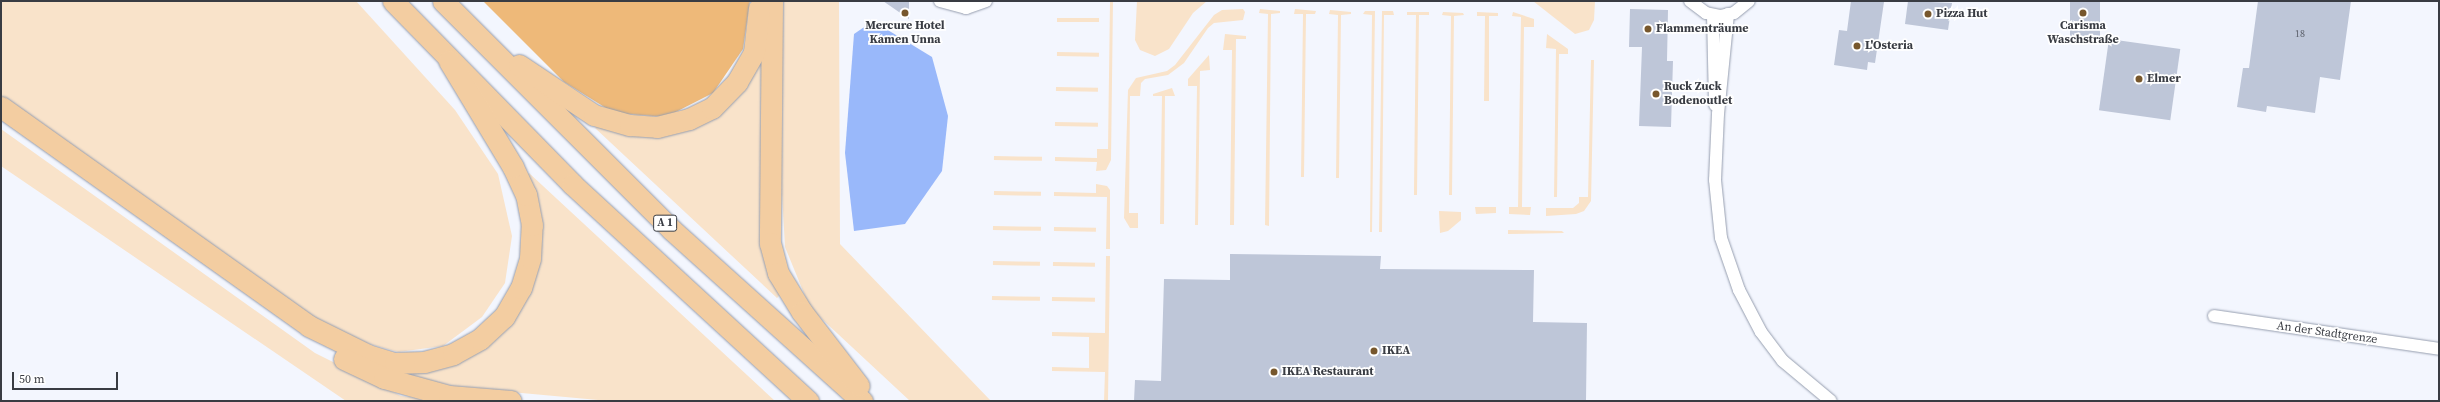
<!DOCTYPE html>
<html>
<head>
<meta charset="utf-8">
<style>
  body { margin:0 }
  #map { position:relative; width:2440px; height:402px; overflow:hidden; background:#f3f6fe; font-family:"Source Serif 4",serif }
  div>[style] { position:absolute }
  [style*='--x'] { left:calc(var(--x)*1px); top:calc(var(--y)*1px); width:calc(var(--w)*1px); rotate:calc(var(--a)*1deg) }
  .green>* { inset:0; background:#f9e3ca; transform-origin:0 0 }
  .forest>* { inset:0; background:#eeb979 }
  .water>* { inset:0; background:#99b8fa }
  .building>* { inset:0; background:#bec6d8; transform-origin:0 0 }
  .roads { filter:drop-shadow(0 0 1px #969eaf) drop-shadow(0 0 1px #969eaf) }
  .street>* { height:12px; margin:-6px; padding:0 6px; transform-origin:6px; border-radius:6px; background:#fff }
  .highway>* { height:21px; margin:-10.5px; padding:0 10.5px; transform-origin:10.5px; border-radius:10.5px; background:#f3cda1 }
  .dots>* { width:11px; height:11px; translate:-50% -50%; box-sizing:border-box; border:2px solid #fff; border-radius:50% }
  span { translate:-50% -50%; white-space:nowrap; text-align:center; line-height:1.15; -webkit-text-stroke:3.5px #fff; paint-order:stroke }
  .number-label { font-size:10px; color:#5a5e68 }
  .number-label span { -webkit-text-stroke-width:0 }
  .shield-label span { padding:1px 3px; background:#fff; border:1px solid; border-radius:3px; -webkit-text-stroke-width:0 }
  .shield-label { font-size:11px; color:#393c43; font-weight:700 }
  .poi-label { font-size:12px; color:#393c43; font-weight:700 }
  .left { translate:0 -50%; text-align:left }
  .street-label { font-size:12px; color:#393c43 }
  .frame { position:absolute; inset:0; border:2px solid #393c43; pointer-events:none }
  .scale { position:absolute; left:12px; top:372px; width:106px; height:18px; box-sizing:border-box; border:2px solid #393c43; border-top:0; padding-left:5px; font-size:12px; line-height:14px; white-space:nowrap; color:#393c43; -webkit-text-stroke:3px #fff; paint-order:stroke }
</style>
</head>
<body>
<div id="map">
  <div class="green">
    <i style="clip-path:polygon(1px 1px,356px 1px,455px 110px,498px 174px,512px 236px,505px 283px,482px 317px,443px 346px,398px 352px,348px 338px,287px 302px,1px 96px)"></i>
    <i style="clip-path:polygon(780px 1px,839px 1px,840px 244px,991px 401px,910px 401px,810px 308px,785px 247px,779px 139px)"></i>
    <i style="clip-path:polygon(1110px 1px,1113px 1px,1111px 160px,1106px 170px,1096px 171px,1097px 162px,1055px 161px,1055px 157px,1097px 158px,1097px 149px,1108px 149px)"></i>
    <i style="clip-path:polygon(1137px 1px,1207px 1px,1193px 13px,1169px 49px,1155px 56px,1140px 50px,1135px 40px)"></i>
    <i style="clip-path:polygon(1533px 1px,1595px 1px,1594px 20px,1589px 30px,1575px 34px)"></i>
    <i style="clip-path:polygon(1243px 9px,1245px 12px,1243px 20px,1214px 23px,1208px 28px,1184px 63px,1168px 75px,1145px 79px,1141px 83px,1140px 96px,1130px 96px,1129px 213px,1138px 213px,1138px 228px,1130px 228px,1124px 218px,1128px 90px,1136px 78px,1167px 71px,1175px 65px,1214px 15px,1222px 10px)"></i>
    <i style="clip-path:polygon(1260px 9px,1280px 11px,1280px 13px,1271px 14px,1269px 226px,1265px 225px,1268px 14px,1259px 13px)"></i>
    <i style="clip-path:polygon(1295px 9px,1316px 11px,1315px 14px,1306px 14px,1304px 177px,1301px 177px,1303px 14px,1294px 14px)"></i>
    <i style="clip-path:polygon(1330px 10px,1351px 12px,1351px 14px,1341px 15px,1339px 178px,1336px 178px,1338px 15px,1329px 14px)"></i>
    <i style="clip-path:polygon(1365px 11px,1375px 11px,1372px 232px,1370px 232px,1372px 15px,1363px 14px)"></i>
    <i style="clip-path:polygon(1382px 11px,1393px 11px,1394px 15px,1384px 15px,1382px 232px,1379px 232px)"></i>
    <i style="clip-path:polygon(1407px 12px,1429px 12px,1429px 15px,1419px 15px,1417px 195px,1414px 195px,1414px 189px,1416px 15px,1407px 15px)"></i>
    <i style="clip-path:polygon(1443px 12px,1463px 13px,1464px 15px,1454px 16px,1452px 195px,1449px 195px,1451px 16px,1442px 15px)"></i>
    <i style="clip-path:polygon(1477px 12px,1498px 13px,1498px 16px,1489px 16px,1489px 101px,1484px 101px,1485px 16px,1477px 16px)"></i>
    <i style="clip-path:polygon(1513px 12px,1534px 19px,1534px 27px,1524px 27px,1522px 207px,1531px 207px,1530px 215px,1509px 214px,1509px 207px,1518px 207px,1521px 17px,1512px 16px)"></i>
    <i style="left:1057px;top:18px;width:42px;height:4px"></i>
    <i style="clip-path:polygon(1225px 34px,1246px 36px,1246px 39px,1236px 39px,1234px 225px,1230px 225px,1232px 50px,1223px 50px)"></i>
    <i style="clip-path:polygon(1547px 34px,1568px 49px,1568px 54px,1559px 54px,1557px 197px,1554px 197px,1556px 49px,1546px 48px)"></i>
    <i style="left:1057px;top:52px;width:42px;height:4px;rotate:1deg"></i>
    <i style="clip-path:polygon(1209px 55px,1210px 70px,1200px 71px,1198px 225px,1195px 225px,1197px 86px,1188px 86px,1188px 79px)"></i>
    <i style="clip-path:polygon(760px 59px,765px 59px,782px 293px,777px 298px,595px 128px,598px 125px,660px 134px,696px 128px,726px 109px)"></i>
    <i style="clip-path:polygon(1591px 60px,1594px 60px,1591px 201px,1584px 211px,1576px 214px,1546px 216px,1546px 208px,1573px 208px,1579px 203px,1579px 197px,1588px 197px)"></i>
    <i style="left:1056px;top:87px;width:42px;height:4px;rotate:1deg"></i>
    <i style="clip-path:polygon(1172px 88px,1175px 96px,1165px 96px,1164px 224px,1160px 224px,1162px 96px,1153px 96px,1153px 94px)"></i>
    <i style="left:1055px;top:122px;width:43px;height:4px;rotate:1deg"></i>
    <i style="clip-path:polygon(1px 129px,315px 353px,401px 396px,442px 401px,346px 401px,1px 166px)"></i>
    <i style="left:994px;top:156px;width:48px;height:4px;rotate:1deg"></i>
    <i style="clip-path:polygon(529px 173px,775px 401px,609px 401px,457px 387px,412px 378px,413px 371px,456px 363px,526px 290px,524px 178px)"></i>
    <i style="clip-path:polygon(1096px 184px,1107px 186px,1110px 190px,1110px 249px,1106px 249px,1107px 197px,1054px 196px,1054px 192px,1096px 193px)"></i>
    <i style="left:994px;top:191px;width:47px;height:4px;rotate:1deg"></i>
    <i style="clip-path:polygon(1475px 207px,1496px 207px,1496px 213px,1476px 214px)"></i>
    <i style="clip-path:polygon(1439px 211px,1461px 212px,1461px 220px,1448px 231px,1440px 233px)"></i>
    <i style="left:993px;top:226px;width:48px;height:4px;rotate:1deg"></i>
    <i style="left:1054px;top:227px;width:42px;height:4px;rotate:1deg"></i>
    <i style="clip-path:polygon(1508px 230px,1562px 231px,1564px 233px,1508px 234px)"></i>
    <i style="clip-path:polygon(1106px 256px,1110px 256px,1108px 401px,1104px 401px,1105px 372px,1052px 371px,1052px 367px,1089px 368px,1089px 337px,1052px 336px,1052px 332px,1105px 333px)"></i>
    <i style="left:993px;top:261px;width:47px;height:4px;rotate:1deg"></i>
    <i style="left:1053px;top:262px;width:42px;height:4px;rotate:1deg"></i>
    <i style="left:992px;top:296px;width:48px;height:4px;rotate:1deg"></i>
    <i style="left:1052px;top:297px;width:43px;height:4px;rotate:1deg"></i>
  </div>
  <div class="forest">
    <i style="clip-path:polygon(483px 1px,750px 1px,743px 49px,713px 93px,666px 117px,614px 113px,564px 82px)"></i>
  </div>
  <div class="water">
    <i style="clip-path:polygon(873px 21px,932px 57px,948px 116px,942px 171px,905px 224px,854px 231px,845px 153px,854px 34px)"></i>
  </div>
  <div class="building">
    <i style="clip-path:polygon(883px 1px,909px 1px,909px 19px)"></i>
    <i style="clip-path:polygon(1851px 1px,1884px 2px,1875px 63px,1868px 62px,1867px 70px,1834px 65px,1839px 30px,1847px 31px)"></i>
    <i style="clip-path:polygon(1908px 1px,1952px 3px,1948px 30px,1905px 24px)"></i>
    <i style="left:2070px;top:1px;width:30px;height:35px"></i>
    <i style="clip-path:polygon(2258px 1px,2351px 1px,2340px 80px,2320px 77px,2315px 113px,2267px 106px,2266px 112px,2237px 107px,2243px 68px,2249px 68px)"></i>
    <i style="clip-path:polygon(1630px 9px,1668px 10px,1667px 61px,1673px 61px,1671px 127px,1639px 126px,1642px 47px,1629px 47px)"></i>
    <i style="left:2109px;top:39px;width:72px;height:72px;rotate:8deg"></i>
    <i style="clip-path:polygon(1230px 254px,1381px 256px,1380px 269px,1534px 270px,1533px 322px,1587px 323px,1586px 401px,1134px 401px,1135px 380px,1161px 381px,1164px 279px,1230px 280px)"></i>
  </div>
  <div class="roads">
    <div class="street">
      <i style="--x:940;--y:1;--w:27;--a:15"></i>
      <i style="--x:966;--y:8;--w:21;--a:-19"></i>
      <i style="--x:1690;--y:1;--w:20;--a:37"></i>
      <i style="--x:1706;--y:13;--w:14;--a:12"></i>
      <i style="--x:1720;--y:16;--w:14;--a:-12"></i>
      <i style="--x:1734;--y:13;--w:19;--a:-39"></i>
      <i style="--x:1728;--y:14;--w:100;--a:95.7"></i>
      <i style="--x:1718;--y:114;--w:66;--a:92.6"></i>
      <i style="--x:1715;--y:180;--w:58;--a:84.1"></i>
      <i style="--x:1721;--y:238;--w:55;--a:70.9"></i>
      <i style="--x:1739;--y:290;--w:47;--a:62.4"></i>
      <i style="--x:1761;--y:332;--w:36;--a:53"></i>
      <i style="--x:1783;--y:361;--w:62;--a:39.8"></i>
      <i style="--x:1713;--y:15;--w:90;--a:88.7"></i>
      <i style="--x:2214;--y:316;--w:227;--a:8.3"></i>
    </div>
    <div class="highway">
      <i style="--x:393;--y:1;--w:256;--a:45.6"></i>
      <i style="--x:572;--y:184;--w:321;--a:42.6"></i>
      <i style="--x:443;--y:1;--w:324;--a:45"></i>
      <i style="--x:672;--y:230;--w:256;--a:42"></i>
      <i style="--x:772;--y:1;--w:242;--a:90.5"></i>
      <i style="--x:770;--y:243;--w:31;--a:75"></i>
      <i style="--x:778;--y:273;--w:46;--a:58.4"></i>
      <i style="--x:802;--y:312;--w:93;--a:52.4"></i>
      <i style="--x:519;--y:65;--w:90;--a:33.7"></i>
      <i style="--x:594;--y:115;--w:37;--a:16"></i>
      <i style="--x:630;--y:125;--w:27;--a:4"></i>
      <i style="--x:657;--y:127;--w:33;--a:-14"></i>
      <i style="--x:689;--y:119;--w:25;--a:-26"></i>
      <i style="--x:712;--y:108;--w:36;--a:-46"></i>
      <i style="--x:737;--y:82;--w:34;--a:-60"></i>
      <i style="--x:754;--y:52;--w:44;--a:-83.5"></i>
      <i style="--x:1;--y:107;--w:378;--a:35.4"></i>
      <i style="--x:309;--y:326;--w:66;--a:26.2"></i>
      <i style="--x:368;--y:355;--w:28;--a:17"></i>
      <i style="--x:395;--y:363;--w:29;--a:-2"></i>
      <i style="--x:424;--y:362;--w:30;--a:-15"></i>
      <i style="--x:453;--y:354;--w:31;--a:-29"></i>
      <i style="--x:480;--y:339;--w:33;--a:-43"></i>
      <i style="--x:504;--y:317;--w:34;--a:-60"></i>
      <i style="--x:521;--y:288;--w:31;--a:-73"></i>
      <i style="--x:530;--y:258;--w:33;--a:-87"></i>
      <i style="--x:532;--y:225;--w:31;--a:-101"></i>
      <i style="--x:526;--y:195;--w:31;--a:-115"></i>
      <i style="--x:513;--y:167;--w:124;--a:-121.1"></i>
      <i style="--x:344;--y:359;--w:44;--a:25.4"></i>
      <i style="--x:384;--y:378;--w:67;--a:15.5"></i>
      <i style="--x:449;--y:396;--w:62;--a:4.6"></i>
    </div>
  </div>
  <div class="dots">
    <i style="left:905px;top:13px;background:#77572d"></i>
    <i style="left:2083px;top:13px;background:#77572d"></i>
    <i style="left:1928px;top:14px;background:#77572d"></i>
    <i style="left:1648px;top:29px;background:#77572d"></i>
    <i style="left:1857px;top:46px;background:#77572d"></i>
    <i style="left:2139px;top:79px;background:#77572d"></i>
    <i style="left:1656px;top:94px;background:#77572d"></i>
    <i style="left:1374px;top:351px;background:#77572d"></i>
    <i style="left:1274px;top:372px;background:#77572d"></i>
  </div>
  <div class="number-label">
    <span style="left:2300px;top:34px">18</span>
  </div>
  <div class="shield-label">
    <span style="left:665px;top:223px">A 1</span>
  </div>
  <div class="poi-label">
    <span class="left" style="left:1936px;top:14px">Pizza Hut</span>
    <span style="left:905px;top:33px">Mercure Hotel<br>Kamen Unna</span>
    <span style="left:2083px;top:33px">Carisma<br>Waschstraße</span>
    <span class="left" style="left:1656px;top:29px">Flammenträume</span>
    <span class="left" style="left:1865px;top:46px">L'Osteria</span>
    <span class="left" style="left:2147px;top:79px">Elmer</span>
    <span class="left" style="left:1664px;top:94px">Ruck Zuck<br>Bodenoutlet</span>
    <span class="left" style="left:1382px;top:351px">IKEA</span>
    <span class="left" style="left:1282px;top:372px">IKEA Restaurant</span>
  </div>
  <div class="street-label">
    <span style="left:2327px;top:333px;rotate:8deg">An der Stadtgrenze</span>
  </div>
  <div class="frame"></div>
  <div class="scale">50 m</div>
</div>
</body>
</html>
